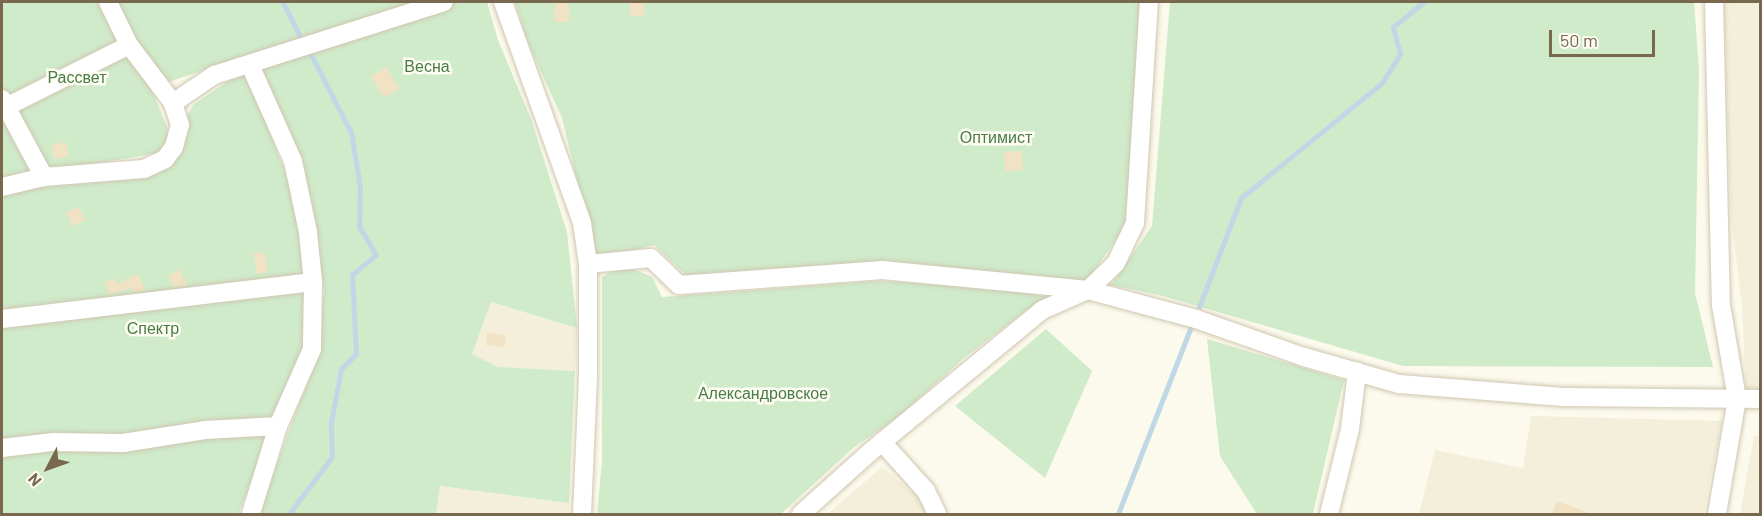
<!DOCTYPE html>
<html>
<head>
<meta charset="utf-8">
<style>
  body { margin:0 }
  #map { position:relative; width:1762px; height:516px; overflow:hidden; background:#fcfaec; font-family:Barlow,sans-serif }
  div>[style] { position:absolute }
  [style*='--x'] { left:calc(var(--x)*1px); top:calc(var(--y)*1px); width:calc(var(--w)*1px); rotate:calc(var(--a)*1deg) }
  .residential>* { inset:0; background:#f4efda }
  .green>* { inset:0; background:#cfebca }
  .stream>* { height:4.5px; margin:-2.25px; padding:0 2.25px; transform-origin:2.25px; border-radius:2.25px; background:#c0d7e6 }
  .building>* { inset:0; background:#f1e2c4; transform-origin:0 0 }
  .roads { filter:drop-shadow(0 0 2px #cfc6b1) drop-shadow(0 0 2px #cfc6b1) }
  .minor>* { height:18px; margin:-9px; padding:0 9px; transform-origin:9px; border-radius:9px; background:#fff }
  span { translate:-50% -50%; white-space:nowrap; text-align:center; line-height:1.15; -webkit-text-stroke:5px #fffdf3; paint-order:stroke }
  .park-label { font-size:16px; color:#487d46 }
  .frame { position:absolute; inset:0; border:3px solid #78684e; pointer-events:none }
  .north { position:absolute; left:18px; top:438px; width:60px; height:60px; -webkit-text-stroke:4px #fffdf3; paint-order:stroke; rotate:229deg; font-size:16px; font-weight:700; line-height:24px; text-align:center; color:#78684e }
  .north::after { content:''; display:block; margin:auto; width:21px; height:27px; background:#78684e; clip-path:polygon(50% 0,100% 100%,50% 72%,0 100%) }
  .scale { position:absolute; left:1549px; top:30px; width:106px; height:27px; box-sizing:border-box; border:3px solid #78684e; border-top:0; padding-left:8px; font-size:18px; line-height:21px; white-space:nowrap; color:#78684e; -webkit-text-stroke:4px #fffdf3; paint-order:stroke }
</style>
</head>
<body>
<div id="map">
  <div class="residential">
    <i style="clip-path:polygon(1724px 2px,1760px 2px,1760px 388px,1746px 388px,1742px 307px,1731px 216px)"></i>
    <i style="clip-path:polygon(490px 302px,577px 328px,575px 371px,498px 367px,472px 354px)"></i>
    <i style="clip-path:polygon(1531px 416px,1722px 421px,1703px 514px,1419px 514px,1435px 450px,1523px 468px)"></i>
    <i style="clip-path:polygon(1754px 436px,1760px 436px,1760px 514px,1740px 514px)"></i>
    <i style="clip-path:polygon(882px 467px,939px 514px,827px 514px)"></i>
    <i style="clip-path:polygon(439px 486px,569px 503px,569px 514px,436px 514px)"></i>
  </div>
  <div class="green">
    <i style="clip-path:polygon(2px 2px,487px 2px,498px 40px,531px 119px,567px 232px,577px 328px,491px 302px,472px 354px,498px 367px,575px 371px,569px 503px,440px 486px,436px 514px,259px 514px,318px 351px,324px 290px,311px 198px,256px 68px,245px 56px,151px 88px,170px 134px,159px 153px,2px 179px)"></i>
    <i style="clip-path:polygon(515px 2px,1143px 2px,1125px 227px,1087px 281px,687px 276px,654px 245px,596px 259px,562px 118px,528px 43px)"></i>
    <i style="clip-path:polygon(1170px 2px,1694px 2px,1699px 70px,1695px 293px,1713px 367px,1403px 366px,1163px 296px,1111px 285px,1152px 226px)"></i>
    <i style="clip-path:polygon(246px 69px,303px 220px,305px 353px,238px 514px,2px 514px,2px 195px,54px 183px,125px 180px,175px 161px,183px 145px,183px 124px,193px 105px)"></i>
    <i style="clip-path:polygon(624px 265px,652px 277px,662px 297px,878px 281px,1009px 288px,1054px 299px,1027px 310px,964px 358px,896px 419px,854px 447px,781px 514px,597px 514px,602px 461px,602px 277px)"></i>
    <i style="clip-path:polygon(1046px 329px,1092px 371px,1045px 478px,955px 406px)"></i>
    <i style="clip-path:polygon(1207px 339px,1344px 380px,1313px 514px,1257px 514px,1220px 456px)"></i>
  </div>
  <div class="stream">
    <i style="--x:283;--y:2;--w:37;--a:63"></i>
    <i style="--x:1199;--y:307;--w:117;--a:-68.9"></i>
    <i style="--x:1241;--y:198;--w:182;--a:-39.2"></i>
    <i style="--x:1382;--y:83;--w:34;--a:-58"></i>
    <i style="--x:1400;--y:54;--w:28;--a:-105"></i>
    <i style="--x:1393;--y:27;--w:40;--a:-39"></i>
    <i style="--x:289;--y:514;--w:71;--a:-53"></i>
    <i style="--x:332;--y:457;--w:34;--a:-92"></i>
    <i style="--x:331;--y:423;--w:55;--a:-79.5"></i>
    <i style="--x:341;--y:369;--w:21;--a:-45"></i>
    <i style="--x:356;--y:354;--w:79;--a:-92.9"></i>
    <i style="--x:352;--y:275;--w:31;--a:-40"></i>
    <i style="--x:376;--y:255;--w:33;--a:-121"></i>
    <i style="--x:359;--y:227;--w:40;--a:-88.6"></i>
    <i style="--x:360;--y:187;--w:55;--a:-99.5"></i>
    <i style="--x:351;--y:133;--w:88;--a:-117.1"></i>
    <i style="--x:1118;--y:514;--w:199;--a:-68.7"></i>
  </div>
  <div class="building">
    <i style="left:555px;top:2px;width:14px;height:20px"></i>
    <i style="left:630px;top:2px;width:14px;height:14px"></i>
    <i style="left:386px;top:67px;width:25px;height:18px;rotate:58deg"></i>
    <i style="left:66px;top:142px;width:14px;height:15px;rotate:78deg"></i>
    <i style="left:1022px;top:151px;width:19px;height:18px;rotate:87deg"></i>
    <i style="left:79px;top:207px;width:15px;height:14px;rotate:67deg"></i>
    <i style="left:264px;top:252px;width:20px;height:11px;rotate:79deg"></i>
    <i style="clip-path:polygon(180px 270px,187px 286px,173px 287px,168px 275px)"></i>
    <i style="clip-path:polygon(138px 274px,146px 291px,133px 292px,131px 288px,110px 295px,104px 283px,114px 278px,117px 284px)"></i>
    <i style="left:487px;top:333px;width:19px;height:12px;rotate:6deg"></i>
    <i style="clip-path:polygon(1557px 501px,1589px 513px,1589px 514px,1552px 514px)"></i>
  </div>
  <div class="roads">
    <div class="minor">
      <i style="--x:108;--y:2;--w:48;--a:64"></i>
      <i style="--x:129;--y:45;--w:73;--a:52.8"></i>
      <i style="--x:173;--y:103;--w:50;--a:-34.3"></i>
      <i style="--x:214;--y:75;--w:241;--a:-17.6"></i>
      <i style="--x:503;--y:2;--w:235;--a:70.3"></i>
      <i style="--x:582;--y:223;--w:41;--a:81.7"></i>
      <i style="--x:588;--y:264;--w:113;--a:90"></i>
      <i style="--x:588;--y:377;--w:137;--a:92.5"></i>
      <i style="--x:1714;--y:2;--w:303;--a:88.7"></i>
      <i style="--x:1721;--y:305;--w:95;--a:80.3"></i>
      <i style="--x:1737;--y:399;--w:117;--a:99.9"></i>
      <i style="--x:250;--y:65;--w:105;--a:65.9"></i>
      <i style="--x:293;--y:161;--w:73;--a:78.1"></i>
      <i style="--x:308;--y:232;--w:50;--a:84.3"></i>
      <i style="--x:2;--y:99;--w:89;--a:61.7"></i>
      <i style="--x:2;--y:109;--w:142;--a:-26.7"></i>
      <i style="--x:2;--y:187;--w:43;--a:-13.4"></i>
      <i style="--x:44;--y:177;--w:100;--a:-4.6"></i>
      <i style="--x:144;--y:169;--w:23;--a:-25"></i>
      <i style="--x:165;--y:159;--w:15;--a:-53"></i>
      <i style="--x:174;--y:147;--w:23;--a:-75"></i>
      <i style="--x:180;--y:125;--w:23;--a:-108"></i>
      <i style="--x:588;--y:264;--w:63;--a:-5.4"></i>
      <i style="--x:651;--y:258;--w:39;--a:44"></i>
      <i style="--x:679;--y:285;--w:204;--a:-4.2"></i>
      <i style="--x:882;--y:270;--w:207;--a:5.5"></i>
      <i style="--x:1088;--y:290;--w:39;--a:-44"></i>
      <i style="--x:1116;--y:263;--w:44;--a:-64.6"></i>
      <i style="--x:1135;--y:223;--w:221;--a:-86.4"></i>
      <i style="--x:2;--y:319;--w:313;--a:-6.8"></i>
      <i style="--x:313;--y:282;--w:67;--a:90.9"></i>
      <i style="--x:312;--y:349;--w:84;--a:113.8"></i>
      <i style="--x:278;--y:426;--w:92;--a:107.1"></i>
      <i style="--x:882;--y:442;--w:66;--a:48.1"></i>
      <i style="--x:926;--y:491;--w:25;--a:64"></i>
      <i style="--x:2;--y:448;--w:50;--a:-6.8"></i>
      <i style="--x:52;--y:442;--w:71;--a:0.8"></i>
      <i style="--x:123;--y:443;--w:83;--a:-9"></i>
      <i style="--x:205;--y:430;--w:73;--a:-3.1"></i>
      <i style="--x:801;--y:514;--w:93;--a:-41.9"></i>
      <i style="--x:870;--y:452;--w:223;--a:-39.5"></i>
      <i style="--x:1042;--y:310;--w:50;--a:-23.5"></i>
      <i style="--x:1088;--y:290;--w:112;--a:15"></i>
      <i style="--x:1196;--y:319;--w:114;--a:19.4"></i>
      <i style="--x:1304;--y:357;--w:99;--a:15.9"></i>
      <i style="--x:1399;--y:384;--w:168;--a:4.5"></i>
      <i style="--x:1566;--y:397;--w:194;--a:0.6"></i>
      <i style="--x:1329;--y:514;--w:88;--a:-76.1"></i>
      <i style="--x:1350;--y:429;--w:58;--a:-83.1"></i>
    </div>
  </div>
  <div class="park-label">
    <span style="left:427px;top:66px">Весна</span>
    <span style="left:77px;top:77px">Рассвет</span>
    <span style="left:996px;top:137px">Оптимист</span>
    <span style="left:153px;top:328px">Спектр</span>
    <span style="left:763px;top:393px">Александровское</span>
  </div>
  <div class="frame"></div>
  <div class="north">N</div>
  <div class="scale">50 m</div>
</div>
</body>
</html>
